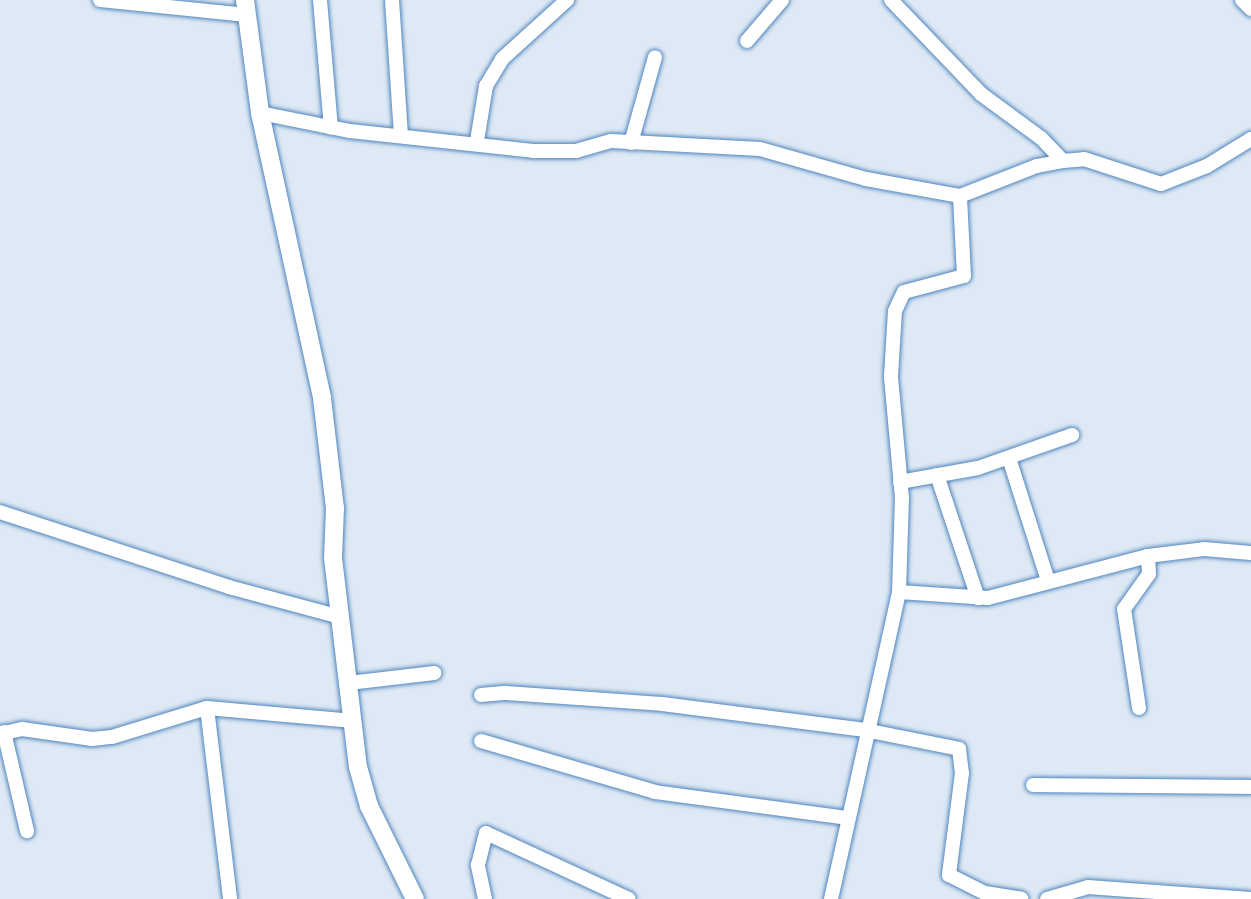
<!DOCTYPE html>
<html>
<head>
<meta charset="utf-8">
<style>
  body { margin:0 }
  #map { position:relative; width:1251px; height:899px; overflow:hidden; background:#dee9f5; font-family:Commissioner,sans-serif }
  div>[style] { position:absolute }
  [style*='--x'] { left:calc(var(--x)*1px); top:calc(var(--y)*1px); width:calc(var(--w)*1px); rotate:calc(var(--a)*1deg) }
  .roads { filter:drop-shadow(0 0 2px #5085bc) drop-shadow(0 0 2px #5085bc) }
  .minor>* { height:14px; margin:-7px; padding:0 7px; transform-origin:7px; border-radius:7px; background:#fff }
  .tertiary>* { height:18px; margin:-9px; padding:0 9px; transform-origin:9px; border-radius:9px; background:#fff }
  span { translate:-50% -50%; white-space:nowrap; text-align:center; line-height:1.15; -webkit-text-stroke:5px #f5f5f5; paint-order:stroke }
</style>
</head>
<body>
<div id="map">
  <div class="roads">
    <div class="minor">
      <i style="--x:100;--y:0;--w:148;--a:5.8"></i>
      <i style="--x:320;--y:0;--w:128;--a:85.1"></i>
      <i style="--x:392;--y:0;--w:136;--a:86.2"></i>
      <i style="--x:891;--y:0;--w:130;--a:46.2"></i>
      <i style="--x:981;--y:94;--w:74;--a:36.3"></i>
      <i style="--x:1041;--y:138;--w:32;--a:46"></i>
      <i style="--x:1242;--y:0;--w:13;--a:45"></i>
      <i style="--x:747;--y:41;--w:54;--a:-49.5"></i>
      <i style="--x:260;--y:113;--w:92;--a:11.3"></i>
      <i style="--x:350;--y:131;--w:184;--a:6.2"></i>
      <i style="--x:533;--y:151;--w:43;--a:0"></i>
      <i style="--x:576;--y:151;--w:36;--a:-16"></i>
      <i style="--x:611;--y:141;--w:149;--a:3.1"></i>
      <i style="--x:760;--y:149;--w:110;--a:15.8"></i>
      <i style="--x:866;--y:179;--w:96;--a:10.3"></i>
      <i style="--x:960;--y:196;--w:83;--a:-21.3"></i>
      <i style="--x:1037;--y:166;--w:26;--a:-11"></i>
      <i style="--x:1063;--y:161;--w:21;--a:-5"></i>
      <i style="--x:1084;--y:159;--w:81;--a:18"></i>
      <i style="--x:1161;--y:184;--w:49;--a:-21.4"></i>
      <i style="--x:1207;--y:166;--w:52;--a:-31.5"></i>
      <i style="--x:477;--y:141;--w:56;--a:-80.7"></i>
      <i style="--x:486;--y:86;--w:31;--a:-59"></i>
      <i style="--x:502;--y:59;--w:88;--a:-42.2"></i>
      <i style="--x:631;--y:143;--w:89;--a:-74.4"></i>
      <i style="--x:1009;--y:458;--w:129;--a:72.4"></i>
      <i style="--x:937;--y:475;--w:130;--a:71.6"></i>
      <i style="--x:900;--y:482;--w:79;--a:-10.2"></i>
      <i style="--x:978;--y:468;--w:100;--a:-19.3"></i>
      <i style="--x:0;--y:512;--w:241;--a:18.1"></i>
      <i style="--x:229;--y:587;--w:115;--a:15.1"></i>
      <i style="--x:899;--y:592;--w:89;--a:3.9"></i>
      <i style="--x:988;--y:598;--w:165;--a:-14.7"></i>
      <i style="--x:1148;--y:556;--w:56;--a:-7.1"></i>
      <i style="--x:1204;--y:549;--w:47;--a:4.9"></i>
      <i style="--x:349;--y:683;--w:86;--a:-6.7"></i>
      <i style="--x:481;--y:695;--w:25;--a:-5"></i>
      <i style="--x:506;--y:693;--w:156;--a:4"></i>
      <i style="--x:662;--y:704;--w:205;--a:7.3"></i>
      <i style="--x:865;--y:730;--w:96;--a:11.4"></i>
      <i style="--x:959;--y:749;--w:24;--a:83"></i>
      <i style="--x:962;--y:773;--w:103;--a:97.3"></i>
      <i style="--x:949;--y:875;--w:40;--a:26.6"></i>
      <i style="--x:985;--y:893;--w:37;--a:9"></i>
      <i style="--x:207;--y:708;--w:192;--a:83.1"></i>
      <i style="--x:1139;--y:708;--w:100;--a:-98.6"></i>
      <i style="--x:1124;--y:609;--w:43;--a:-54.5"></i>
      <i style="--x:1149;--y:574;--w:18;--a:-93"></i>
      <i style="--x:4;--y:732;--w:102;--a:76.9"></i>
      <i style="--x:0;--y:734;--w:23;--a:-13"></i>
      <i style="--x:22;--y:729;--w:71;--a:8.1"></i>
      <i style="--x:92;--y:739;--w:20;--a:-6"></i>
      <i style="--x:112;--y:737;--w:99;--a:-17"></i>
      <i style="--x:207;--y:708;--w:147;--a:5.1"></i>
      <i style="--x:481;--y:741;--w:181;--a:16.3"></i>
      <i style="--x:655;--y:792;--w:194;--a:7.7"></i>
      <i style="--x:1033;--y:785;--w:218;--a:0.5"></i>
      <i style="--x:485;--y:899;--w:35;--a:-102"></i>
      <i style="--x:478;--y:865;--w:33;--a:-76"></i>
      <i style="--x:486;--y:833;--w:157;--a:24.8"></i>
      <i style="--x:831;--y:899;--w:314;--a:-77.5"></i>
      <i style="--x:899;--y:592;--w:94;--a:-88.2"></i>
      <i style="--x:902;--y:498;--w:122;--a:-95.2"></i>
      <i style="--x:891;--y:376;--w:65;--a:-86.5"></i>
      <i style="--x:895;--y:311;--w:21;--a:-65"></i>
      <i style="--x:904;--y:292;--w:62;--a:-14.9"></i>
      <i style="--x:964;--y:276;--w:80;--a:-92.9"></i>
      <i style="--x:1047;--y:899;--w:43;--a:-16.3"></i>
      <i style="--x:1088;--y:887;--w:163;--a:4.2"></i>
    </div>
    <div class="tertiary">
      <i style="--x:245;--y:0;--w:114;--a:82.4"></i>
      <i style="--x:260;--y:113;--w:292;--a:77.7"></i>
      <i style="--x:322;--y:398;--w:111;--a:83.3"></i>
      <i style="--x:335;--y:508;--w:50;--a:92.3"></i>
      <i style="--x:333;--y:558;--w:210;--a:83.2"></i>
      <i style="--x:358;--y:767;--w:41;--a:74.2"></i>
      <i style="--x:369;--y:806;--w:104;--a:63.7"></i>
    </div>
  </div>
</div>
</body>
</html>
